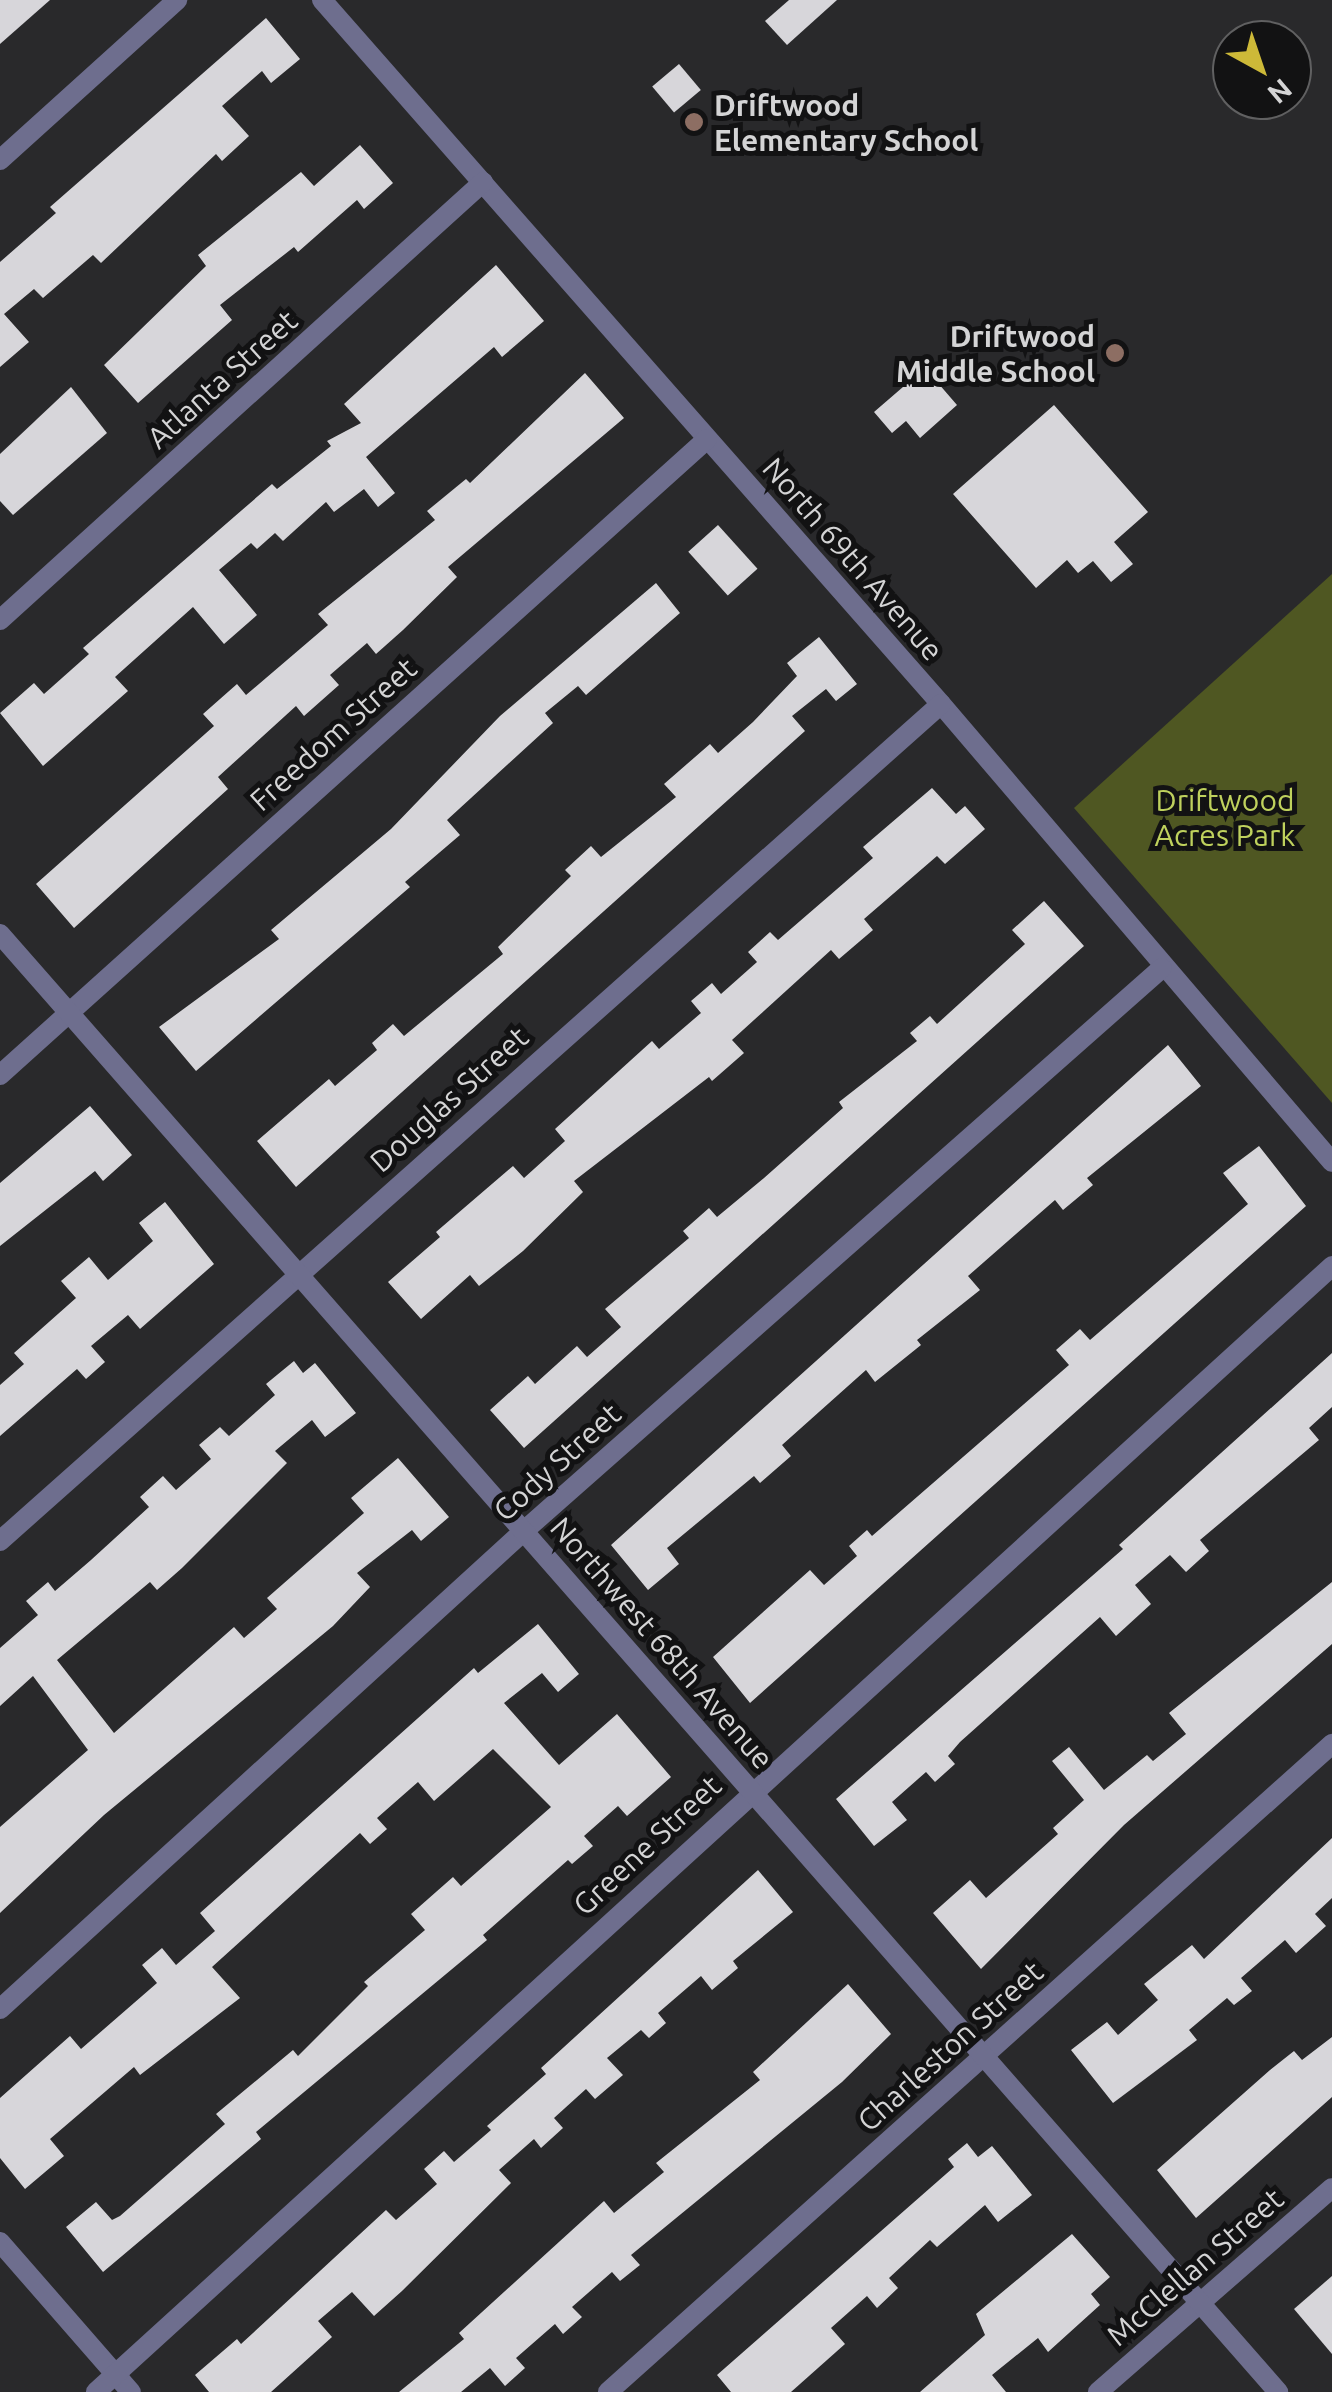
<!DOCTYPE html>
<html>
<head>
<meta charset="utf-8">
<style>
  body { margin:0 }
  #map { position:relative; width:1332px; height:2392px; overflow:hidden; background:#29292b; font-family:Ubuntu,sans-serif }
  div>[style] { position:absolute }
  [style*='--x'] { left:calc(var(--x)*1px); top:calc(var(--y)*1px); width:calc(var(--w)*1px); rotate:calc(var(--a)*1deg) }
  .green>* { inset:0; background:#4f5722 }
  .building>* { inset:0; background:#d7d6da; transform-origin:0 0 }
  .minor>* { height:20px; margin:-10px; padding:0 10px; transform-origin:10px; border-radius:10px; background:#6e6e8e }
  .tertiary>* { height:20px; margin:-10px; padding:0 10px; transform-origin:10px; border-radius:10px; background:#6e6e8e }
  .dots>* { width:28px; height:28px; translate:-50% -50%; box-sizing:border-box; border:5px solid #121213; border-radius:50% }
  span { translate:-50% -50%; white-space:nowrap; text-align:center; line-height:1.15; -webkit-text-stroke:10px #121213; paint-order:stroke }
  .poi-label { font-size:30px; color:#d4d4d5; font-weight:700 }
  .left { translate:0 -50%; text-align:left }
  .right { translate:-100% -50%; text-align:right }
  .street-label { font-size:30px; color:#d4d4d5 }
  .park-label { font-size:30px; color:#bfd15d }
  .north { position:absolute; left:1212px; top:20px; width:100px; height:100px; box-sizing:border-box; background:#121213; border:2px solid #606061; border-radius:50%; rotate:140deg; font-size:28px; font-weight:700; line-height:40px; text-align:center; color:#d4d4d5 }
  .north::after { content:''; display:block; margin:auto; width:35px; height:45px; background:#cdb938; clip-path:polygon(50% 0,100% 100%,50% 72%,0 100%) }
</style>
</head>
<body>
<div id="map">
  <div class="green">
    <i style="clip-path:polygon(1332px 574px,1332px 1103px,1074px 808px)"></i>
  </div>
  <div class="building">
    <i style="clip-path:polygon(0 0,50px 0,0 44px)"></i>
    <i style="clip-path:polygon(789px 0,837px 0,787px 45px,765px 21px)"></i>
    <i style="clip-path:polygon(266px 18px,300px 59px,271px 83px,262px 71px,222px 106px,249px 136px,222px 161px,216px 154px,101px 263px,93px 255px,43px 298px,34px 289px,4px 314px,29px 342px,0 367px,0 262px,56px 213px,50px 207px)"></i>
    <i style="left:679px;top:64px;width:34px;height:35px;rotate:50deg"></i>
    <i style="clip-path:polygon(360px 145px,393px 183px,364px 209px,357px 200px,298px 252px,294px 247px,220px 305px,232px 320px,138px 403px,104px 365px,206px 266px,198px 255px,301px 172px,314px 186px)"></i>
    <i style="clip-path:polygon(496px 265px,544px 321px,502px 357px,494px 347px,366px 457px,395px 493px,378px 507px,364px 489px,334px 512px,326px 502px,283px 541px,275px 533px,257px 549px,251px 543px,219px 570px,257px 615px,224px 644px,193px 607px,115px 677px,128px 691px,43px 766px,0 713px,34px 683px,44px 694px,89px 654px,83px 648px,272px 484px,277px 489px,331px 446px,327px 441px,361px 423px,344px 404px)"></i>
    <i style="clip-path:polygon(925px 368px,957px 405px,920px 438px,906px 421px,892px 433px,874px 412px)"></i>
    <i style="clip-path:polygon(585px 373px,624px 418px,448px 567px,457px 577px,403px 630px,376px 654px,367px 643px,330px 675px,339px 685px,304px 716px,296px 706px,218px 777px,228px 789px,74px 928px,36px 884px,214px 726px,203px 714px,237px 684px,246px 695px,328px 625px,318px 614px,435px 520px,427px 511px,466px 479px,470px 483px)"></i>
    <i style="clip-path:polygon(71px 387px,107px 433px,13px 515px,0 501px,0 454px)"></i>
    <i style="clip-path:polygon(1054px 405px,1148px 512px,1114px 542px,1133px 564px,1111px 582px,1093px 561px,1078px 573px,1067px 560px,1036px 588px,953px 494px)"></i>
    <i style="left:718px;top:525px;width:59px;height:40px;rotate:48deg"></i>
    <i style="clip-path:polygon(656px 583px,680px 613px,586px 695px,578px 686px,545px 713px,553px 723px,447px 820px,460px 835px,405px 882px,410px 887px,196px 1071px,159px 1027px,279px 939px,271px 930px,391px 829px,500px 716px)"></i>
    <i style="clip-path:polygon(819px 637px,857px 684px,836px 701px,826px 689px,792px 716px,805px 731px,296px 1187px,257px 1141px,329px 1079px,335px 1086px,377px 1050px,372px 1043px,393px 1024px,404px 1036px,503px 954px,498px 947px,571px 876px,565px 870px,591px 846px,601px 857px,676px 797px,664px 784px,710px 744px,718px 753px,753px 722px,797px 676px,787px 663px)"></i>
    <i style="clip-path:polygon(932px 788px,956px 814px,965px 806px,985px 829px,945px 864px,937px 856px,864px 919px,873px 930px,839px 959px,831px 950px,732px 1040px,744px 1053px,712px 1081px,709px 1077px,574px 1181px,583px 1192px,523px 1251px,479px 1286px,470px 1275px,421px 1319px,388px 1282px,440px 1237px,436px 1232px,513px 1166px,524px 1178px,565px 1141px,555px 1129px,652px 1041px,659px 1049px,701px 1013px,691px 1001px,712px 983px,721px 994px,757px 962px,748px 952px,770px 932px,778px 940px,873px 858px,863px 847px)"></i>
    <i style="clip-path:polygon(1044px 901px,1084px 946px,524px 1448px,490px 1410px,528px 1376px,535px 1384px,577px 1346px,587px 1357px,621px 1327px,605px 1309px,689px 1238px,683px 1231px,709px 1208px,717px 1217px,764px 1178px,843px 1108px,839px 1102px,917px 1041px,910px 1033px,930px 1016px,937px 1024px,1025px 944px,1012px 930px)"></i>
    <i style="clip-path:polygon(1168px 1045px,1201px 1086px,1087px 1178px,1093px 1185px,1063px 1210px,1055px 1200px,968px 1276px,980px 1290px,917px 1340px,921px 1345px,875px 1382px,866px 1370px,782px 1445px,791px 1456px,760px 1483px,754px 1476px,667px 1548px,679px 1564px,648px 1590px,611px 1545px)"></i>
    <i style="clip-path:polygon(90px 1106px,132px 1155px,103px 1181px,95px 1171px,0 1246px,0 1183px)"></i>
    <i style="clip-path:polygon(1259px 1146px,1306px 1206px,750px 1703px,713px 1657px,810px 1570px,824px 1585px,857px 1556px,849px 1546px,867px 1530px,872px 1536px,1069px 1365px,1056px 1350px,1080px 1329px,1090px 1340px,1248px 1204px,1223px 1173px)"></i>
    <i style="clip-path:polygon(165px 1202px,214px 1264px,140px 1329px,128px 1315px,91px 1346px,105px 1362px,86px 1379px,77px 1369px,0 1436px,0 1385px,24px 1364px,14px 1353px,76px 1298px,61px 1281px,89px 1257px,108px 1280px,153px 1241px,139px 1223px)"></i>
    <i style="clip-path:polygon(1332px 1353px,1332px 1407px,1309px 1428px,1319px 1440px,1200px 1540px,1209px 1551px,1186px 1572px,1170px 1555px,1135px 1585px,1151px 1604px,1116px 1636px,1100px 1617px,960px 1742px,948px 1756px,955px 1764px,935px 1782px,926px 1772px,892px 1802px,907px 1820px,874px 1846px,836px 1799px,1123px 1549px,1119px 1545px)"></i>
    <i style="clip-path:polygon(294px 1361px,303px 1373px,315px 1363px,356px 1413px,325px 1437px,312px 1420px,275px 1451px,287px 1463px,182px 1568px,157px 1590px,150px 1582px,57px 1660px,114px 1733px,234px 1627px,244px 1638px,277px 1609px,267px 1598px,364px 1513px,351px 1498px,398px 1458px,449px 1517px,421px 1541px,412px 1530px,357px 1573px,370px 1587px,333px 1626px,104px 1815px,0 1913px,0 1827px,88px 1750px,33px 1676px,0 1706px,0 1648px,38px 1615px,26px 1601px,48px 1582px,55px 1591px,91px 1560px,149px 1507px,140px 1497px,163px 1476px,176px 1490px,211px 1459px,199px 1445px,220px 1427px,229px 1436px,275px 1395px,266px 1384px)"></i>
    <i style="clip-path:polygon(1332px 1582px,1332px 1644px,1124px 1825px,981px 1969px,933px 1913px,970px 1880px,986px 1898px,1058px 1834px,1053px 1828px,1084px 1800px,1052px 1761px,1069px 1747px,1104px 1790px,1147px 1755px,1153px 1761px,1186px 1734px,1169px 1713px)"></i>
    <i style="clip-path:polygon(538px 1624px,579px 1674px,558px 1692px,542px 1673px,504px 1703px,559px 1765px,617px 1714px,671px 1777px,627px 1816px,618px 1806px,584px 1836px,593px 1846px,572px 1864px,568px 1860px,483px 1935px,487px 1940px,256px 2132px,261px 2139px,103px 2272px,66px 2227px,96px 2202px,112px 2220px,120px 2216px,225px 2124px,216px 2114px,293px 2050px,298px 2056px,368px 1986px,364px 1982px,425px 1930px,411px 1914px,453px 1877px,461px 1886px,551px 1807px,493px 1749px,434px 1801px,418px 1782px,377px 1818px,387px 1829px,370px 1844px,360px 1833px,212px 1967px,240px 1998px,140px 2075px,134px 2067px,50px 2139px,64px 2156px,25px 2189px,0 2158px,0 2098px,70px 2036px,81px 2049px,157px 1983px,142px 1965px,162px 1948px,176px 1965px,215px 1931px,200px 1913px,474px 1668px,478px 1673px)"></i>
    <i style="clip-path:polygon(1332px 1838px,1332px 1898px,1315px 1914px,1326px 1926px,1296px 1953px,1285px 1940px,1241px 1978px,1252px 1991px,1234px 2005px,1227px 1998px,1189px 2030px,1197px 2040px,1113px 2103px,1071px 2050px,1107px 2022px,1118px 2035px,1158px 2000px,1144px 1984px,1192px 1945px,1204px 1959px)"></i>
    <i style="clip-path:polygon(758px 1870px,793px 1912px,733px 1961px,738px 1968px,712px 1990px,701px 1976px,658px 2013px,666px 2023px,649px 2038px,641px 2030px,607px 2058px,623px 2075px,595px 2099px,586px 2089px,554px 2118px,563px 2128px,541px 2148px,534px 2139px,499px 2170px,511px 2183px,402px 2291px,374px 2316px,352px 2292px,318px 2321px,332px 2337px,271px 2392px,209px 2392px,195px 2375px,237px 2339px,241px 2344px,386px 2210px,396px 2220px,437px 2184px,424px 2169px,444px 2151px,454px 2162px,491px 2130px,487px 2126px,546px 2074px,541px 2068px)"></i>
    <i style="clip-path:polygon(848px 1984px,891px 2034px,842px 2082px,631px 2255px,640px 2265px,620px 2281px,612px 2272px,572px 2307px,582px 2317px,563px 2334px,555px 2324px,516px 2358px,525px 2368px,505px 2386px,490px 2368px,461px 2392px,399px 2392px,464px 2339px,459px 2333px,604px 2201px,614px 2213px,664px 2172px,656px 2163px,760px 2080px,753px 2072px)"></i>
    <i style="clip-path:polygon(1332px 2037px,1332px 2097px,1196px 2218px,1157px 2170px,1270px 2070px,1294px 2051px,1302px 2060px)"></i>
    <i style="clip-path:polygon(967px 2143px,978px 2157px,992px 2146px,1032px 2195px,998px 2222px,985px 2205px,937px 2247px,930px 2240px,889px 2278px,898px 2288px,877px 2308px,867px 2296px,831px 2328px,845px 2344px,791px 2392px,731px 2392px,717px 2375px,954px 2167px,948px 2159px)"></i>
    <i style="clip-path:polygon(1072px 2234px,1110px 2277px,1091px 2294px,1100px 2305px,1048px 2352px,1038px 2338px,992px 2375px,1006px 2392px,920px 2392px,985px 2335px,976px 2314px)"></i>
    <i style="clip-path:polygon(1332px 2276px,1332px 2354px,1294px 2309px)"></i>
  </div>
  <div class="minor">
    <i style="--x:322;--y:0;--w:937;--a:48.68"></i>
    <i style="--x:941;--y:704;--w:602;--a:49.51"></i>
    <i style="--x:0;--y:160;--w:239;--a:-42.1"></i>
    <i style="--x:0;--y:620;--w:652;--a:-42.2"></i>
    <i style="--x:0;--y:1075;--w:951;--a:-41.97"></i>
    <i style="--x:0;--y:1541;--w:1259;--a:-41.65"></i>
    <i style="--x:0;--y:2009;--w:711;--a:-42.38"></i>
    <i style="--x:525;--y:1530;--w:849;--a:-41.42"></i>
    <i style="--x:0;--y:2242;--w:199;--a:48.9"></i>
    <i style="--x:96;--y:2392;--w:1672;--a:-42.33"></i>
    <i style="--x:608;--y:2392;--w:972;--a:-41.83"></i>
    <i style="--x:1098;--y:2392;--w:310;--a:-41.1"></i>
  </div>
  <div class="tertiary">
    <i style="--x:0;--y:934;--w:1939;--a:48.76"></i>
  </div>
  <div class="dots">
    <i style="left:694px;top:122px;background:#8d6e63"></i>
    <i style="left:1115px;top:353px;background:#8d6e63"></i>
  </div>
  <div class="poi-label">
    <span class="left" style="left:714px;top:122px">Driftwood<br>Elementary School</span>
    <span class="right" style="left:1095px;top:353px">Driftwood<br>Middle School</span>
  </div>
  <div class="street-label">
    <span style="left:222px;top:379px;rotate:-42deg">Atlanta Street</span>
    <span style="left:853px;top:559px;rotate:49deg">North 69th Avenue</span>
    <span style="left:333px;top:734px;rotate:-42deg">Freedom Street</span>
    <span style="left:449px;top:1099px;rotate:-42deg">Douglas Street</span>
    <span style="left:557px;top:1462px;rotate:-42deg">Cody Street</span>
    <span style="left:662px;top:1643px;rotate:49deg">Northwest 68th Avenue</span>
    <span style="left:647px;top:1845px;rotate:-43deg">Greene Street</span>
    <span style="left:950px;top:2046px;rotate:-42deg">Charleston Street</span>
    <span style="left:1195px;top:2267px;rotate:-41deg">McClellan Street</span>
  </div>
  <div class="park-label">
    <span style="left:1225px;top:817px">Driftwood<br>Acres Park</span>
  </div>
  <div class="north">N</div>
</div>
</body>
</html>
